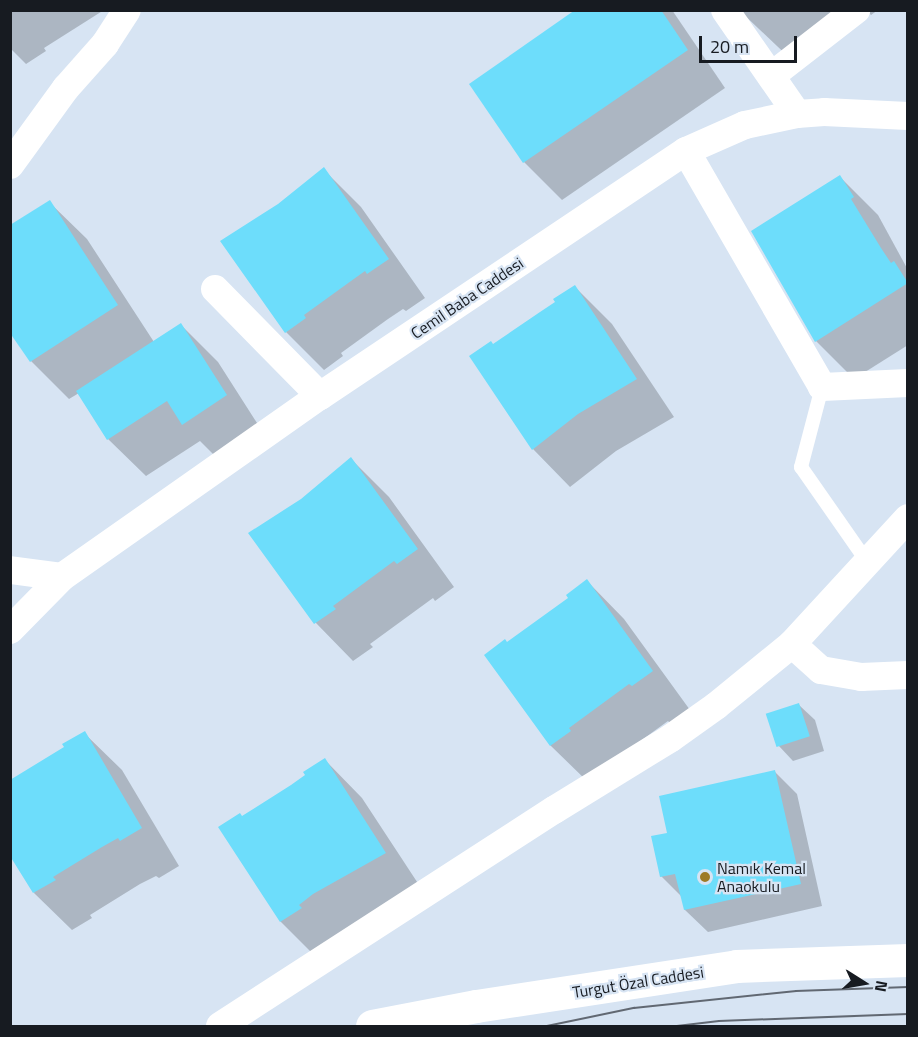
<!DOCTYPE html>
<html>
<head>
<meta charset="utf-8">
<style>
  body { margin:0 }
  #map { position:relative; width:918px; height:1037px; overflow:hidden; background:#d7e4f3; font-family:"Titillium Web",sans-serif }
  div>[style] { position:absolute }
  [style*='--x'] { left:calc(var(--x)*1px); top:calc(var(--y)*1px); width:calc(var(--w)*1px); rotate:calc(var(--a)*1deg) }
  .shadow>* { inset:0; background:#0003 }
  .building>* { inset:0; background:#6dddfb; transform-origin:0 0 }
  .service>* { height:14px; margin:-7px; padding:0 7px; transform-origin:7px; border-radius:7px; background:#fff }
  .minor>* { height:28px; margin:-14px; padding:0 14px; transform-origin:14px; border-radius:14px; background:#fff }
  .tertiary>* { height:33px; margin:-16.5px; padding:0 16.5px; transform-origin:16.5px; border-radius:16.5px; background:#fff }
  .tram>* { height:1.5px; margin:-0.75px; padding:0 0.75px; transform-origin:0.75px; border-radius:0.75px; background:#616872 }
  .dots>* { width:16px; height:16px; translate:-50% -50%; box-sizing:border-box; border:3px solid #d7e4f3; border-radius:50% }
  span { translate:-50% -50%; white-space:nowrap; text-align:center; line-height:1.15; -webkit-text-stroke:4.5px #d7e4f3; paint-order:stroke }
  .street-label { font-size:16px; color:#171b21 }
  .poi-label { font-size:16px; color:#171b21 }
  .left { translate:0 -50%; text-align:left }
  .frame { position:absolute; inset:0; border:12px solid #171b21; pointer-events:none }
  .north { position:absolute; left:834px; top:953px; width:60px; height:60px; -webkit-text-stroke:4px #d7e4f3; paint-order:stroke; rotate:101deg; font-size:16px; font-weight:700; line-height:24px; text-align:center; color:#171b21 }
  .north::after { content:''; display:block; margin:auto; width:21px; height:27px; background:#171b21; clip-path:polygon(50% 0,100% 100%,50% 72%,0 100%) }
  .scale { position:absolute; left:699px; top:36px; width:98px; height:27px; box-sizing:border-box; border:3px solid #171b21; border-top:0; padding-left:8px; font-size:18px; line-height:21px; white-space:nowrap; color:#171b21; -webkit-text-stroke:4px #d7e4f3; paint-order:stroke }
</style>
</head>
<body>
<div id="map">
  <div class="shadow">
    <i style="clip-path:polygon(10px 10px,104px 10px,44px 48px,46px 51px,26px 64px,10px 48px)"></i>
    <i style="clip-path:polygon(578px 10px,672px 10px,725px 88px,562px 200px,524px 162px,471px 84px)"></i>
    <i style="clip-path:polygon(739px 10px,878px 10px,871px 15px,869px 13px,797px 65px)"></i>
    <i style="clip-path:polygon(323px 169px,361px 207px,425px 298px,406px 311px,403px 309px,388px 319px,341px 353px,343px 356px,324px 370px,286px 332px)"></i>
    <i style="clip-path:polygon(840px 177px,878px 215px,908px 270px,908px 345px,854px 379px,816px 341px,753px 232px)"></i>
    <i style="clip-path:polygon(49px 202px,87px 239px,154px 342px,181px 325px,218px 362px,264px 434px,221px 462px,200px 441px,146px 476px,108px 439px,79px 393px,69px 399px,31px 361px,10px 330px)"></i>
    <i style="clip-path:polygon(575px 287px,612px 324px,674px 417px,616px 451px,570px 487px,533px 449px,493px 346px,557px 303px)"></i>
    <i style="clip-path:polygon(351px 459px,389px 497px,454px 587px,435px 601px,433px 598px,370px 644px,373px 647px,353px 661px,316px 623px,250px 533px,302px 500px)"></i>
    <i style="clip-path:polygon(587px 581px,624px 619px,690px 710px,670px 723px,668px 721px,606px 766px,589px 783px,551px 746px,486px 655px,507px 644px,570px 598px)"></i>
    <i style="clip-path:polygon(799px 705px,815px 720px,824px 751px,793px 761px,778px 745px)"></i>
    <i style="clip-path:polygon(84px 733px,122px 770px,179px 866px,159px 878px,156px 876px,140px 884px,90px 915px,92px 918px,72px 930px,34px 893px,67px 747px)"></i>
    <i style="clip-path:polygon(325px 760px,362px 798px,423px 891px,318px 959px,281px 922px,220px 828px,242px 818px,292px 787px)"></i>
    <i style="clip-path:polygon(774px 771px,797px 794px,822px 906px,708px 932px,685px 910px,682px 897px,661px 876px,669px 834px)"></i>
  </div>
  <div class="building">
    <i style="clip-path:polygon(575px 10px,661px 10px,688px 50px,523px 163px,469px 84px)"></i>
    <i style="clip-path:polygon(324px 167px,389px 259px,367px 274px,365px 271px,351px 281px,304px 315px,306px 318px,285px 333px,220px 241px,278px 204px)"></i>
    <i style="clip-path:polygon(840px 175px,854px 197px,851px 199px,881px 248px,891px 263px,894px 261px,908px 283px,815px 342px,751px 231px)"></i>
    <i style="clip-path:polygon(50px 200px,118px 305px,30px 362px,10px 333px,10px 225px)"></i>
    <i style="clip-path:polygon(575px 285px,637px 379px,578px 414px,532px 450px,469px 356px,491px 341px,493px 344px,540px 312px,555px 302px,553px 299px)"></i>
    <i style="clip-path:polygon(181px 323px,227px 395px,182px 425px,167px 401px,107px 440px,76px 391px)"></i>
    <i style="clip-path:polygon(351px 457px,418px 549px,397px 564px,394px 561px,333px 606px,336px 609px,314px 624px,248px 533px,301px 499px)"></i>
    <i style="clip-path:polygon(587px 579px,653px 671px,632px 686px,629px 684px,569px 728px,571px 731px,550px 746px,484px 655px,505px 639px,507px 642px,568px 598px,566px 595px)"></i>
    <i style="left:799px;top:703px;width:35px;height:35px;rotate:72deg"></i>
    <i style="clip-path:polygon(85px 731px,142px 828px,120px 841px,118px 838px,102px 847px,53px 877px,56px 880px,33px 893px,10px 856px,10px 780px,64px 747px,62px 744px)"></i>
    <i style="clip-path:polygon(325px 758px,386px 853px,313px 894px,299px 905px,302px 908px,280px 922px,218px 827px,240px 813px,242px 816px,291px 785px,305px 775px,303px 772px)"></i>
    <i style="clip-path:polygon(775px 770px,801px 884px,684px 910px,675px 874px,660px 877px,651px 836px,667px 833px,659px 796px)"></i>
  </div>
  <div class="service">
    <i style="--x:822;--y:387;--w:83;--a:104.7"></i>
    <i style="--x:801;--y:467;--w:117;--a:55.1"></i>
  </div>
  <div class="minor">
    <i style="--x:725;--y:10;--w:126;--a:55.3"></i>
    <i style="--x:771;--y:76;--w:108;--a:-37.8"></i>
    <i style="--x:686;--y:151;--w:272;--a:60"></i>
    <i style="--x:822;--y:387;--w:86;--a:-2.7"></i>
    <i style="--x:10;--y:165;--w:95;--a:-54"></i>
    <i style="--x:66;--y:88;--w:59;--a:-48.4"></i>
    <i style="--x:105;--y:44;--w:40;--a:-57.1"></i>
    <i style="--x:215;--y:289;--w:150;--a:45.5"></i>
    <i style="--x:10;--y:570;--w:52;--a:7.7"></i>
    <i style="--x:10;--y:630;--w:74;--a:-45.5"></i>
    <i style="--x:62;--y:577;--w:315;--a:-35.1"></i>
    <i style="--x:320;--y:396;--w:440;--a:-33.8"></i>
    <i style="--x:686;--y:151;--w:64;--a:-23.8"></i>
    <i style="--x:745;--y:125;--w:53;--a:-11.9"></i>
    <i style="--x:797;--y:114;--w:27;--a:-4"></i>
    <i style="--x:824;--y:112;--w:84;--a:2.7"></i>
    <i style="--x:792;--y:644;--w:39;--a:42"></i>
    <i style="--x:821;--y:670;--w:41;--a:9.9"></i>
    <i style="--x:861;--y:677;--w:47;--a:-2.4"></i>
    <i style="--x:220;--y:1026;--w:398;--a:-32.9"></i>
    <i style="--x:554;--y:810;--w:137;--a:-31.6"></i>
    <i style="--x:671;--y:738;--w:55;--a:-35.4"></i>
    <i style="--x:716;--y:706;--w:98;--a:-39.2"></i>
    <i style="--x:792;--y:644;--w:171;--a:-47.4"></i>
  </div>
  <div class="tertiary">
    <i style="--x:372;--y:1026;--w:106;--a:-10.9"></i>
    <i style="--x:476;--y:1006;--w:263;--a:-8.7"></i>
    <i style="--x:736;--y:966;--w:172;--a:-2"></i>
  </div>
  <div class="tram">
    <i style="--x:547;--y:1026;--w:89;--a:-11.7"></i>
    <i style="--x:634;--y:1008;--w:163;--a:-6"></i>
    <i style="--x:796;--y:991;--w:112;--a:-2"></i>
    <i style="--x:677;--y:1026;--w:42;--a:-6.8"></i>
    <i style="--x:719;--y:1021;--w:189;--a:-2.1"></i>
  </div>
  <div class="dots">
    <i style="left:705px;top:877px;background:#9d7a25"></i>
  </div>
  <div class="street-label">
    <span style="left:467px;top:298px;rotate:-34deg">Cemil Baba Caddesi</span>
    <span style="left:638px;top:982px;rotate:-9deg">Turgut Özal Caddesi</span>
  </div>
  <div class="poi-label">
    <span class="left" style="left:717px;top:877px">Namık Kemal<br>Anaokulu</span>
  </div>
  <div class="frame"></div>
  <div class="north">N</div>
  <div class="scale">20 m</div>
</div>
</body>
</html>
